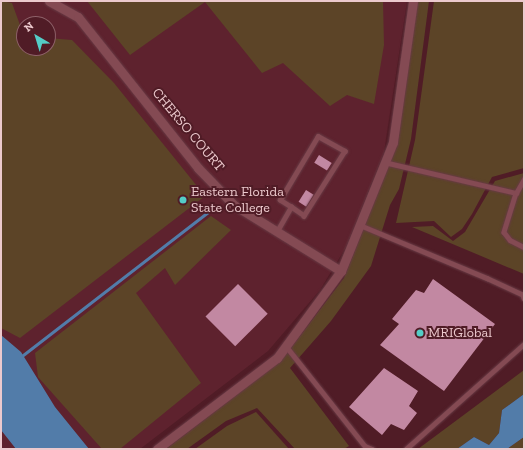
<!DOCTYPE html>
<html>
<head>
<meta charset="utf-8">
<style>
  body { margin:0 }
  #map { position:relative; width:525px; height:450px; overflow:hidden; background:#501c26; font-family:"Zilla Slab",serif }
  div>[style] { position:absolute }
  [style*='--x'] { left:calc(var(--x)*1px); top:calc(var(--y)*1px); width:calc(var(--w)*1px); rotate:calc(var(--a)*1deg) }
  .built>* { inset:0; background:#5e222e }
  .green>* { inset:0; background:#5c4427 }
  .water>* { inset:0; background:#527ca9 }
  .stream>* { height:3px; margin:-1.5px; padding:0 1.5px; transform-origin:1.5px; border-radius:1.5px; background:#527ca9 }
  .building>* { inset:0; background:#c288a2; transform-origin:0 0 }
  .roads { filter:drop-shadow(0 0 1px #673a44) drop-shadow(0 0 1px #673a44) }
  .service>* { height:4.5px; margin:-2.25px; padding:0 2.25px; transform-origin:2.25px; border-radius:2.25px; background:#844a53 }
  .minor>* { height:9px; margin:-4.5px; padding:0 4.5px; transform-origin:4.5px; border-radius:4.5px; background:#844a53 }
  .dots>* { width:11px; height:11px; translate:-50% -50%; box-sizing:border-box; border:2px solid #501c26; border-radius:50% }
  span { translate:-50% -50%; white-space:nowrap; text-align:center; line-height:1.15; -webkit-text-stroke:4px #501c26; paint-order:stroke }
  .street-label { font-size:14px; color:#ecc9cd }
  .poi-label { font-size:14px; color:#ecc9cd }
  .left { translate:0 -50%; text-align:left }
  .frame { position:absolute; inset:0; border:2px solid #ecc9cd; pointer-events:none }
  .north { position:absolute; left:16px; top:16px; width:40px; height:40px; box-sizing:border-box; background:#501c26; border:1px solid #8e6169; border-radius:50%; rotate:322deg; font-size:11px; font-weight:700; line-height:16px; text-align:center; color:#ecc9cd }
  .north::after { content:''; display:block; margin:auto; width:14px; height:18px; background:#54cdc7; clip-path:polygon(50% 0,100% 100%,50% 72%,0 100%) }
</style>
</head>
<body>
<div id="map">
  <div class="built">
    <i style="clip-path:polygon(evenodd,1px 1px,407px 1px,384px 152px,346px 247px,320px 290px,268px 351px,140px 449px,1px 449px,1px 1px,24px 24px,48px 24px,48px 48px,24px 48px,24px 24px)"></i>
  </div>
  <div class="green">
    <i style="clip-path:polygon(1px 1px,12px 3px,24px 36px,24px 48px,48px 48px,48px 38px,72px 40px,114px 83px,205px 196px,20px 338px,1px 328px)"></i>
    <i style="clip-path:polygon(87px 1px,383px 1px,384px 45px,374px 104px,347px 95px,330px 106px,283px 63px,262px 73px,205px 2px,130px 55px)"></i>
    <i style="clip-path:polygon(418px 1px,429px 1px,411px 139px,399px 189px,390px 205px,371px 266px,331px 321px,290px 368px,349px 446px,344px 449px,295px 449px,257px 408px,226px 421px,187px 449px,166px 449px,281px 361px,344px 278px,398px 143px)"></i>
    <i style="clip-path:polygon(434px 1px,524px 2px,524px 168px,492px 177px,472px 214px,462px 229px,451px 237px,434px 221px,396px 223px,415px 140px)"></i>
    <i style="clip-path:polygon(524px 173px,524px 274px,412px 227px,433px 226px,453px 241px,465px 232px,495px 181px)"></i>
    <i style="clip-path:polygon(211px 216px,231px 230px,175px 285px,165px 268px,136px 293px,201px 383px,120px 449px,102px 449px,38px 377px,35px 353px)"></i>
    <i style="clip-path:polygon(524px 370px,524px 394px,502px 410px,499px 433px,489px 445px,474px 437px,457px 449px,418px 449px)"></i>
    <i style="clip-path:polygon(256px 412px,289px 449px,195px 449px,227px 426px)"></i>
    <i style="clip-path:polygon(524px 437px,524px 449px,507px 449px)"></i>
  </div>
  <div class="water">
    <i style="clip-path:polygon(1px 335px,21px 352px,55px 407px,89px 449px,16px 449px,1px 430px)"></i>
    <i style="clip-path:polygon(524px 394px,524px 437px,507px 449px,457px 449px,474px 437px,489px 445px,499px 433px,502px 410px)"></i>
  </div>
  <div class="stream">
    <i style="--x:23;--y:355;--w:235;--a:-37.7"></i>
  </div>
  <div class="building">
    <i style="left:319px;top:155px;width:15px;height:9px;rotate:32deg"></i>
    <i style="left:306px;top:190px;width:9px;height:14px;rotate:32deg"></i>
    <i style="clip-path:polygon(433px 279px,495px 324px,444px 391px,380px 345px,399px 324px,392px 319px,416px 290px,424px 293px)"></i>
    <i style="left:238px;top:284px;width:42px;height:46px;rotate:45deg"></i>
    <i style="clip-path:polygon(384px 368px,418px 391px,409px 406px,417px 413px,404px 430px,391px 424px,382px 435px,349px 407px)"></i>
  </div>
  <div class="roads">
    <div class="service">
      <i style="--x:384;--y:162;--w:136;--a:13.2"></i>
      <i style="--x:516;--y:193;--w:41;--a:107.1"></i>
      <i style="--x:504;--y:232;--w:10;--a:53"></i>
      <i style="--x:510;--y:240;--w:16;--a:27"></i>
      <i style="--x:516;--y:193;--w:16;--a:-60"></i>
      <i style="--x:360;--y:225;--w:138;--a:22.7"></i>
      <i style="--x:487;--y:278;--w:40;--a:25"></i>
      <i style="--x:523;--y:295;--w:3;--a:72"></i>
      <i style="--x:277;--y:231;--w:28;--a:-60"></i>
      <i style="--x:291;--y:207;--w:13;--a:-148"></i>
      <i style="--x:280;--y:200;--w:74;--a:-59.3"></i>
      <i style="--x:318;--y:136;--w:31;--a:29"></i>
      <i style="--x:345;--y:151;--w:77;--a:122.2"></i>
      <i style="--x:304;--y:216;--w:16;--a:-145"></i>
      <i style="--x:286;--y:346;--w:127;--a:51.7"></i>
      <i style="--x:365;--y:446;--w:8;--a:23"></i>
      <i style="--x:406;--y:449;--w:158;--a:-41.7"></i>
    </div>
    <div class="minor">
      <i style="--x:49;--y:1;--w:33;--a:29"></i>
      <i style="--x:78;--y:17;--w:193;--a:51.5"></i>
      <i style="--x:198;--y:168;--w:52;--a:45.8"></i>
      <i style="--x:234;--y:205;--w:126;--a:31.7"></i>
      <i style="--x:157;--y:449;--w:151;--a:-37.2"></i>
      <i style="--x:277;--y:358;--w:108;--a:-53.7"></i>
      <i style="--x:341;--y:271;--w:139;--a:-68"></i>
      <i style="--x:393;--y:142;--w:142;--a:-81.9"></i>
    </div>
  </div>
  <div class="dots">
    <i style="left:183px;top:200px;background:#54cdc7"></i>
    <i style="left:420px;top:333px;background:#54cdc7"></i>
  </div>
  <div class="street-label">
    <span style="left:188px;top:130px;rotate:50deg">CHERSO COURT</span>
  </div>
  <div class="poi-label">
    <span class="left" style="left:191px;top:200px">Eastern Florida<br>State College</span>
    <span class="left" style="left:428px;top:333px">MRIGlobal</span>
  </div>
  <div class="frame"></div>
  <div class="north">N</div>
</div>
</body>
</html>
